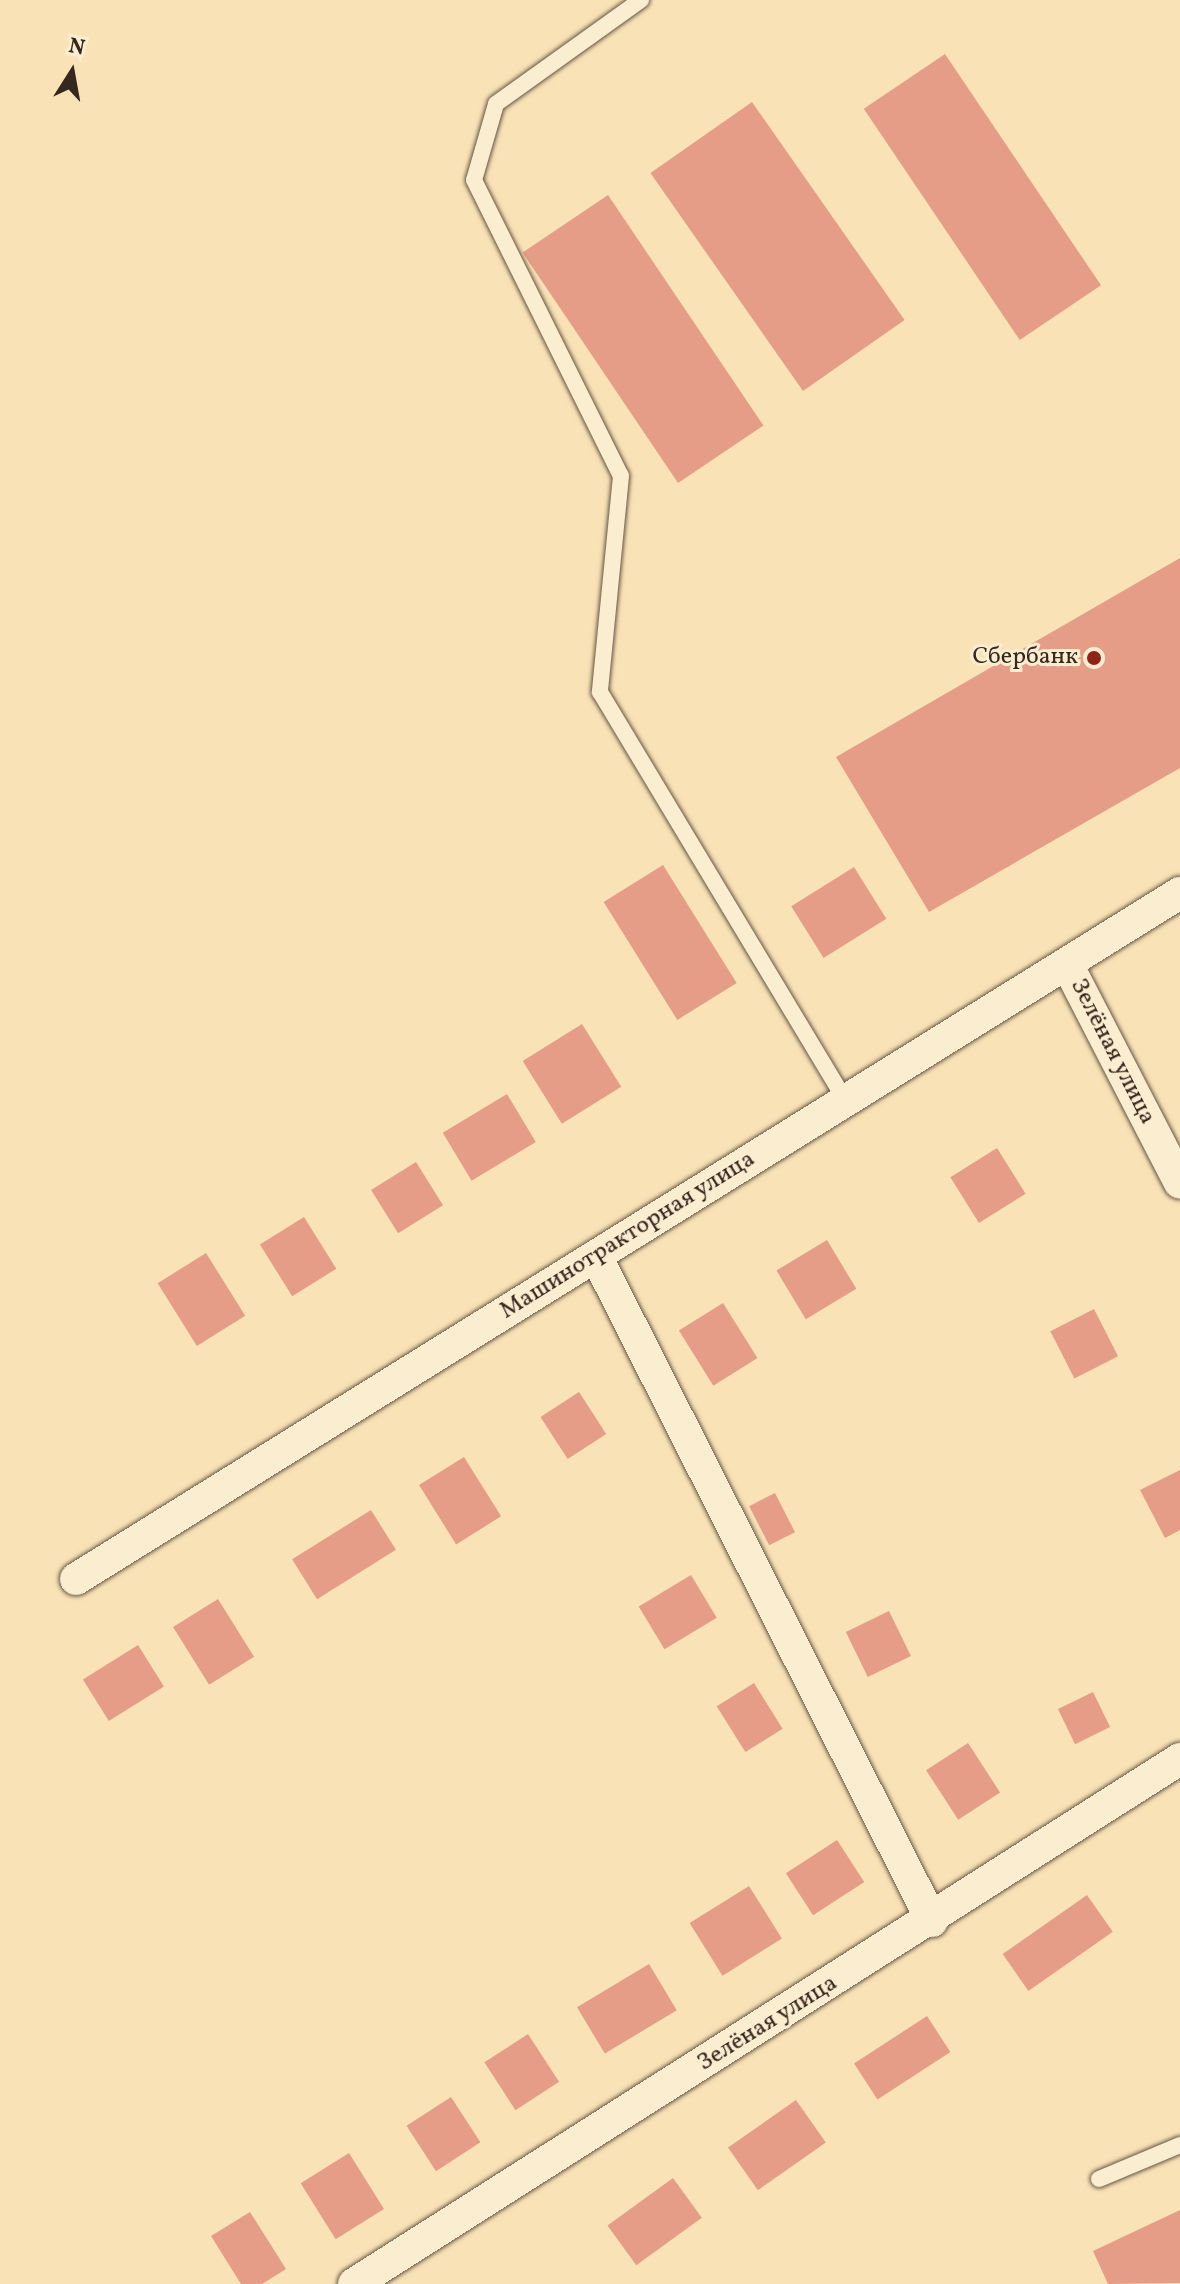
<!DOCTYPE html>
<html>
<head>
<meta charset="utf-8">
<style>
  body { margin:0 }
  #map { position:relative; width:1180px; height:2284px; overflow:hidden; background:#f9e3b6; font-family:Vollkorn,serif }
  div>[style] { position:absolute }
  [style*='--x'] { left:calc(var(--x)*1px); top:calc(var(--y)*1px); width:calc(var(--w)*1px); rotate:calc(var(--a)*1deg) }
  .building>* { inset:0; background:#e59d88; transform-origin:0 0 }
  .roads { filter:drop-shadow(0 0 2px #675645) drop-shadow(0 0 2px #675645) }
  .service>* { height:16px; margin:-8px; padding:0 8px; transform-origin:8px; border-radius:8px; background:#fbedd0 }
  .minor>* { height:32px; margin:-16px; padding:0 16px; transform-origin:16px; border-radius:16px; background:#fbedd0 }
  .dots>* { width:22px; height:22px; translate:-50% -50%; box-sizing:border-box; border:4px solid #fbedd0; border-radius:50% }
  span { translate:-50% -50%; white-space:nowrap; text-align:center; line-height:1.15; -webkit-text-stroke:6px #fbedd0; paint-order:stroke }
  .poi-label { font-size:24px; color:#36271f }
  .right { translate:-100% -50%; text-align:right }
  .street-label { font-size:24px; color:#36271f }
  .north { position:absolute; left:32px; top:32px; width:80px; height:80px; -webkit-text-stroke:6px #fbedd0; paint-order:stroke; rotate:11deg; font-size:22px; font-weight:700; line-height:32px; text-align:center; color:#36271f }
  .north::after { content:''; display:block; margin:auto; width:28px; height:36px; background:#36271f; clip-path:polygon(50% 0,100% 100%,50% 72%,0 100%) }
</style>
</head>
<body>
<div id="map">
  <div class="building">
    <i style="left:945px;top:54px;width:279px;height:98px;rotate:56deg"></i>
    <i style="left:752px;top:102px;width:266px;height:124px;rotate:55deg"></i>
    <i style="left:608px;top:195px;width:278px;height:103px;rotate:56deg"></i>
    <i style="clip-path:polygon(1180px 558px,1180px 768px,929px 912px,836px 757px)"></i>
    <i style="left:663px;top:865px;width:139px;height:70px;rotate:58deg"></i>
    <i style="left:854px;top:867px;width:61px;height:74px;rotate:58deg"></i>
    <i style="left:582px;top:1024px;width:74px;height:70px;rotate:58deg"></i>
    <i style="left:507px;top:1094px;width:56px;height:75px;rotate:59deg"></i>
    <i style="left:997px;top:1148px;width:54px;height:55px;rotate:58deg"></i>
    <i style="left:416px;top:1162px;width:51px;height:53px;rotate:58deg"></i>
    <i style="left:304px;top:1217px;width:61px;height:52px;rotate:58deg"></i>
    <i style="left:827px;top:1240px;width:57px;height:59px;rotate:59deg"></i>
    <i style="left:206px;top:1253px;width:74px;height:57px;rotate:58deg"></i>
    <i style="left:723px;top:1303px;width:65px;height:52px;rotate:58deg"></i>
    <i style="left:1094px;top:1309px;width:53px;height:49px;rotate:63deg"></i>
    <i style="left:579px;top:1392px;width:50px;height:46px;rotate:57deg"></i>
    <i style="left:464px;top:1457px;width:70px;height:53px;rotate:58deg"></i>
    <i style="clip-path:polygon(1180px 1470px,1180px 1530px,1165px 1538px,1140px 1490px)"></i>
    <i style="left:775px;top:1493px;width:44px;height:29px;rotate:63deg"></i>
    <i style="left:371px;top:1510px;width:47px;height:93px;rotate:58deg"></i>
    <i style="left:691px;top:1575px;width:50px;height:61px;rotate:59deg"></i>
    <i style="left:218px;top:1599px;width:68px;height:53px;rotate:58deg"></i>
    <i style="left:889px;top:1611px;width:50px;height:48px;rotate:64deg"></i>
    <i style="left:138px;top:1645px;width:49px;height:65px;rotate:58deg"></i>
    <i style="left:754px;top:1683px;width:54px;height:44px;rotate:58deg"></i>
    <i style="left:1093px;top:1692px;width:39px;height:39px;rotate:64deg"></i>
    <i style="left:968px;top:1743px;width:59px;height:50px;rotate:57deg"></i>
    <i style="left:837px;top:1840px;width:50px;height:61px;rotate:57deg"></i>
    <i style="left:749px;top:1886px;width:62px;height:70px;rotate:58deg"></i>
    <i style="left:1087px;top:1895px;width:45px;height:103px;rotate:55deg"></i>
    <i style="left:649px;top:1964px;width:54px;height:84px;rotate:59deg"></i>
    <i style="left:927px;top:2016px;width:43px;height:87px;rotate:57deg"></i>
    <i style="left:528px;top:2034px;width:57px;height:52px;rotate:57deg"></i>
    <i style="left:451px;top:2097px;width:54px;height:53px;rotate:57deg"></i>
    <i style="left:796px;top:2100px;width:52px;height:83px;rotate:55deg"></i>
    <i style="left:349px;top:2153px;width:66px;height:57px;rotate:58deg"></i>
    <i style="left:673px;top:2178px;width:49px;height:81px;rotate:54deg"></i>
    <i style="clip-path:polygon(1180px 2210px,1180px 2283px,1108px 2284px,1093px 2251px)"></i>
    <i style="clip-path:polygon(250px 2212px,286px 2269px,262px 2284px,241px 2284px,211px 2236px)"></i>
  </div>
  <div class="roads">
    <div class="service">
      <i style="--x:641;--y:0;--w:178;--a:144.4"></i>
      <i style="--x:496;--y:104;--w:79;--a:106.1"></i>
      <i style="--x:474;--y:180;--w:330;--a:63.6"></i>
      <i style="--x:621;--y:476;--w:217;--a:95.6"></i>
      <i style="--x:600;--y:692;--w:477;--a:59"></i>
      <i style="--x:1099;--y:2179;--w:88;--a:-22.8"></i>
    </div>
    <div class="minor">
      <i style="--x:1067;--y:964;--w:246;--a:62.7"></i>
      <i style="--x:596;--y:1256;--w:745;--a:63.19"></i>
      <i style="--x:76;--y:1579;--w:1300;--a:-31.86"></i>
      <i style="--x:354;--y:2284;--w:979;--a:-32.44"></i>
    </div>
  </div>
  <div class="dots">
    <i style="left:1094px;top:658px;background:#8f2418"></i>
  </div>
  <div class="poi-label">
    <span class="right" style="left:1078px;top:658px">Сбербанк</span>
  </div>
  <div class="street-label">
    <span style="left:1112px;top:1052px;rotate:63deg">Зелёная улица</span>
    <span style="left:628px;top:1236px;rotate:-32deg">Машинотракторная улица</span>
    <span style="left:768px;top:2024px;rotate:-32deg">Зелёная улица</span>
  </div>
  <div class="north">N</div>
</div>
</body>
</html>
